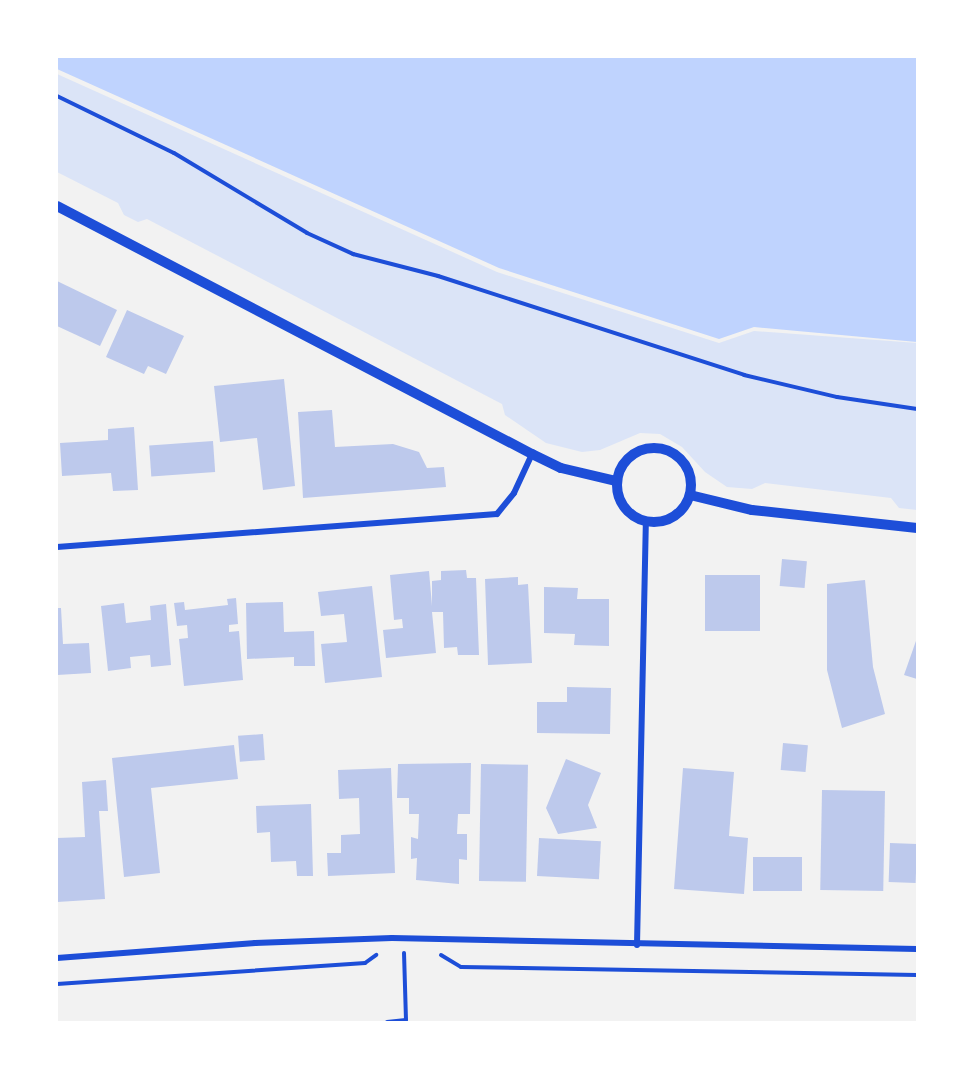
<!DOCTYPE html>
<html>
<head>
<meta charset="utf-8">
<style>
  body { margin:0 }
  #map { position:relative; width:974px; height:1079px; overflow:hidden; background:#f2f2f2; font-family:Mulish,sans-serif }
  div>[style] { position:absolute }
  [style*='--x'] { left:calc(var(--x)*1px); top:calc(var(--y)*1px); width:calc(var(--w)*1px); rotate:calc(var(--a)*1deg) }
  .green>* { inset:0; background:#dbe4f7 }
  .water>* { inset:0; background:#bfd3fe }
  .building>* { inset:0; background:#bdc9ec; transform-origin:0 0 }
  .path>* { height:4px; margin:-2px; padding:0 2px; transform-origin:2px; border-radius:2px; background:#1d4ed8 }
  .minor>* { height:6px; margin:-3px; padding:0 3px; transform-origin:3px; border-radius:3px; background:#1d4ed8 }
  .tertiary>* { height:10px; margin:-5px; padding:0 5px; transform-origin:5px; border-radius:5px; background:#1d4ed8 }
  .tertiary>.ring { margin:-5px; padding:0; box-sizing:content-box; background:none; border:10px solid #1d4ed8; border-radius:50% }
  span { translate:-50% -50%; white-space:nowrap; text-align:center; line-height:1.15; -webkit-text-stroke:5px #fff; paint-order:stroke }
  .frame { position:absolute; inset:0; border:58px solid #fff; pointer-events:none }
</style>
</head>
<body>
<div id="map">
  <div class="green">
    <i style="clip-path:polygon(57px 74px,497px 272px,719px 343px,754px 331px,917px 343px,917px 510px,899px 508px,891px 498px,765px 483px,752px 489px,727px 487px,705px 472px,682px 447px,660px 434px,640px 433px,600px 450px,582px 452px,546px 443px,505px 415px,502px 404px,147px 219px,138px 222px,124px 215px,118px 203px,57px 172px)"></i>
  </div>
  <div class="water">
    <i style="clip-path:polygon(57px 57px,917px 57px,917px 342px,754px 327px,719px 339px,499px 268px,57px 69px)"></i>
  </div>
  <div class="building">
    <i style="clip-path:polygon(57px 281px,117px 310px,100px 346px,57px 326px)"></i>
    <i style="clip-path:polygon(127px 310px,184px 336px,166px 374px,148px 366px,144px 374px,106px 357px)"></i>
    <i style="clip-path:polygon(284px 379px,295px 486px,263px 490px,257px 438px,220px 442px,214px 386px)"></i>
    <i style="clip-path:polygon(332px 410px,335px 447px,393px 444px,419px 452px,427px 468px,444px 467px,446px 487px,303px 498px,298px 412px)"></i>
    <i style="clip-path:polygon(134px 427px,138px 490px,113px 491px,111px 473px,62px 476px,60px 443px,108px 440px,108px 429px)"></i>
    <i style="left:213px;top:441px;width:31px;height:64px;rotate:86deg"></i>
    <i style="left:782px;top:559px;width:25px;height:27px;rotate:5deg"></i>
    <i style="clip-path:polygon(466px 570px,467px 578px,476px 578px,479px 655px,458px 655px,457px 647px,444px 648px,443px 612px,432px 612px,436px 653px,386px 658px,383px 630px,403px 628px,402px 619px,394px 620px,390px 575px,429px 571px,432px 606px,432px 581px,441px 580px,441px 571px)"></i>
    <i style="left:705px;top:575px;width:55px;height:56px"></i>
    <i style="clip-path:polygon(518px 577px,518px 585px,528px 584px,532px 663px,488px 665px,485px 579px)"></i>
    <i style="clip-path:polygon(865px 580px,873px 667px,885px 714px,842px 728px,827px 670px,827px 584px)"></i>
    <i style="clip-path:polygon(372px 586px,382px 677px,325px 683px,321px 644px,347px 642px,344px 614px,321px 616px,318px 592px)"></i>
    <i style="clip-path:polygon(544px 587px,578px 588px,577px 599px,609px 599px,609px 646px,574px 645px,575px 634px,544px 633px)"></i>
    <i style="clip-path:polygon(236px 598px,238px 624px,229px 625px,229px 632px,239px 631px,243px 680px,184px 686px,179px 639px,188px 638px,187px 625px,177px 626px,174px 603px,184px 602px,185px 610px,228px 605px,227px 599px)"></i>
    <i style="clip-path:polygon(283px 602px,284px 632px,314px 631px,315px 666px,294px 666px,294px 657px,247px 659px,246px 603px)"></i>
    <i style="clip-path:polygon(124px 603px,126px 623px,151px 620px,150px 606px,166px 604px,171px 665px,151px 667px,150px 655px,130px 657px,131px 668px,108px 671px,101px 606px)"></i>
    <i style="clip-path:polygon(57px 608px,61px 608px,63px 644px,89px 643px,91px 673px,57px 675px)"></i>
    <i style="clip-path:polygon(917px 638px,917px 679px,904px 675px)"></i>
    <i style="clip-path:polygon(567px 687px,611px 688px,610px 734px,537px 733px,537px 702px,567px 702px)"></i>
    <i style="left:263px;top:734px;width:26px;height:25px;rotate:86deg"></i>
    <i style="left:783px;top:743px;width:25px;height:27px;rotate:5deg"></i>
    <i style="clip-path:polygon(234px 745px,238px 779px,151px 788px,160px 873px,124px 877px,112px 758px)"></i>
    <i style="clip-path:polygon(566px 759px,601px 773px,588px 805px,597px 828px,558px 834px,546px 808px)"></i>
    <i style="clip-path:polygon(471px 763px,470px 814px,458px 814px,457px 834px,467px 834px,467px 860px,459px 859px,459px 884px,416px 880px,417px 858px,411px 859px,411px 837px,418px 839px,419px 814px,409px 814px,409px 798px,397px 798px,398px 764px)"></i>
    <i style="left:481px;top:764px;width:47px;height:117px;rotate:1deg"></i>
    <i style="clip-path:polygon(391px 768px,395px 873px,328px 876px,327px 853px,341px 853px,341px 835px,360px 834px,359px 798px,339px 799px,338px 770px)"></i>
    <i style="clip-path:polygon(683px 768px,734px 772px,729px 836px,748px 838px,744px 894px,674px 889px)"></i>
    <i style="clip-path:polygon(106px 780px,108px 811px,99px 811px,105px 899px,57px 902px,57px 838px,85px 837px,82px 782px)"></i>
    <i style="left:822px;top:790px;width:63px;height:100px;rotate:1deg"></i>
    <i style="clip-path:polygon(311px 804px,313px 876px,297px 876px,296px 861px,271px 862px,270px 832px,257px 833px,256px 806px)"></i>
    <i style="left:539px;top:838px;width:62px;height:38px;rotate:3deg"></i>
    <i style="left:890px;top:843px;width:27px;height:39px;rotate:2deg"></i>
    <i style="left:753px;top:857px;width:49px;height:34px"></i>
  </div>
  <div class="path">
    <i style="--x:57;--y:96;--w:130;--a:26"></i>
    <i style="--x:174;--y:153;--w:155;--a:31"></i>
    <i style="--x:307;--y:233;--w:51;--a:24.5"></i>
    <i style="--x:353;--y:254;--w:88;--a:14.5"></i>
    <i style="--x:438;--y:276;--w:322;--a:17.9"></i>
    <i style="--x:744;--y:375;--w:96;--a:13.3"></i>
    <i style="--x:837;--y:397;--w:81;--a:8.5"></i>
    <i style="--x:441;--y:955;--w:23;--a:31"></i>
    <i style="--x:461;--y:967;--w:456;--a:1"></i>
    <i style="--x:57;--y:984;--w:309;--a:-3.9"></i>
    <i style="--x:365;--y:963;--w:14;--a:-36"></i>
    <i style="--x:387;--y:1022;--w:19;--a:-6"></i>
    <i style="--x:406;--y:1020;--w:67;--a:-91.7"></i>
  </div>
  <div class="minor">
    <i style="--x:57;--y:547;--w:441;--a:-4.3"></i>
    <i style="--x:497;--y:514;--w:27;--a:-51"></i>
    <i style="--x:514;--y:493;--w:43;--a:-65.2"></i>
    <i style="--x:637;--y:945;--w:423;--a:-88.8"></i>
    <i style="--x:57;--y:958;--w:199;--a:-4.3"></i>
    <i style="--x:255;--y:943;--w:137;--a:-2.1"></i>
    <i style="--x:392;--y:938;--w:525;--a:1.2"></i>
  </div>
  <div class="tertiary">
    <i style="--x:57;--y:206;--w:536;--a:27.57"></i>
    <i style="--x:532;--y:454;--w:32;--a:26"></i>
    <i style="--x:561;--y:468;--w:57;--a:13.3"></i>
    <i class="ring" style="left:617px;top:448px;width:64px;height:64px"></i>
    <i style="--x:690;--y:495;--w:64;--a:13.6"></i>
    <i style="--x:752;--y:510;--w:166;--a:6.2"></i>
  </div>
  <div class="frame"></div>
</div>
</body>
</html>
